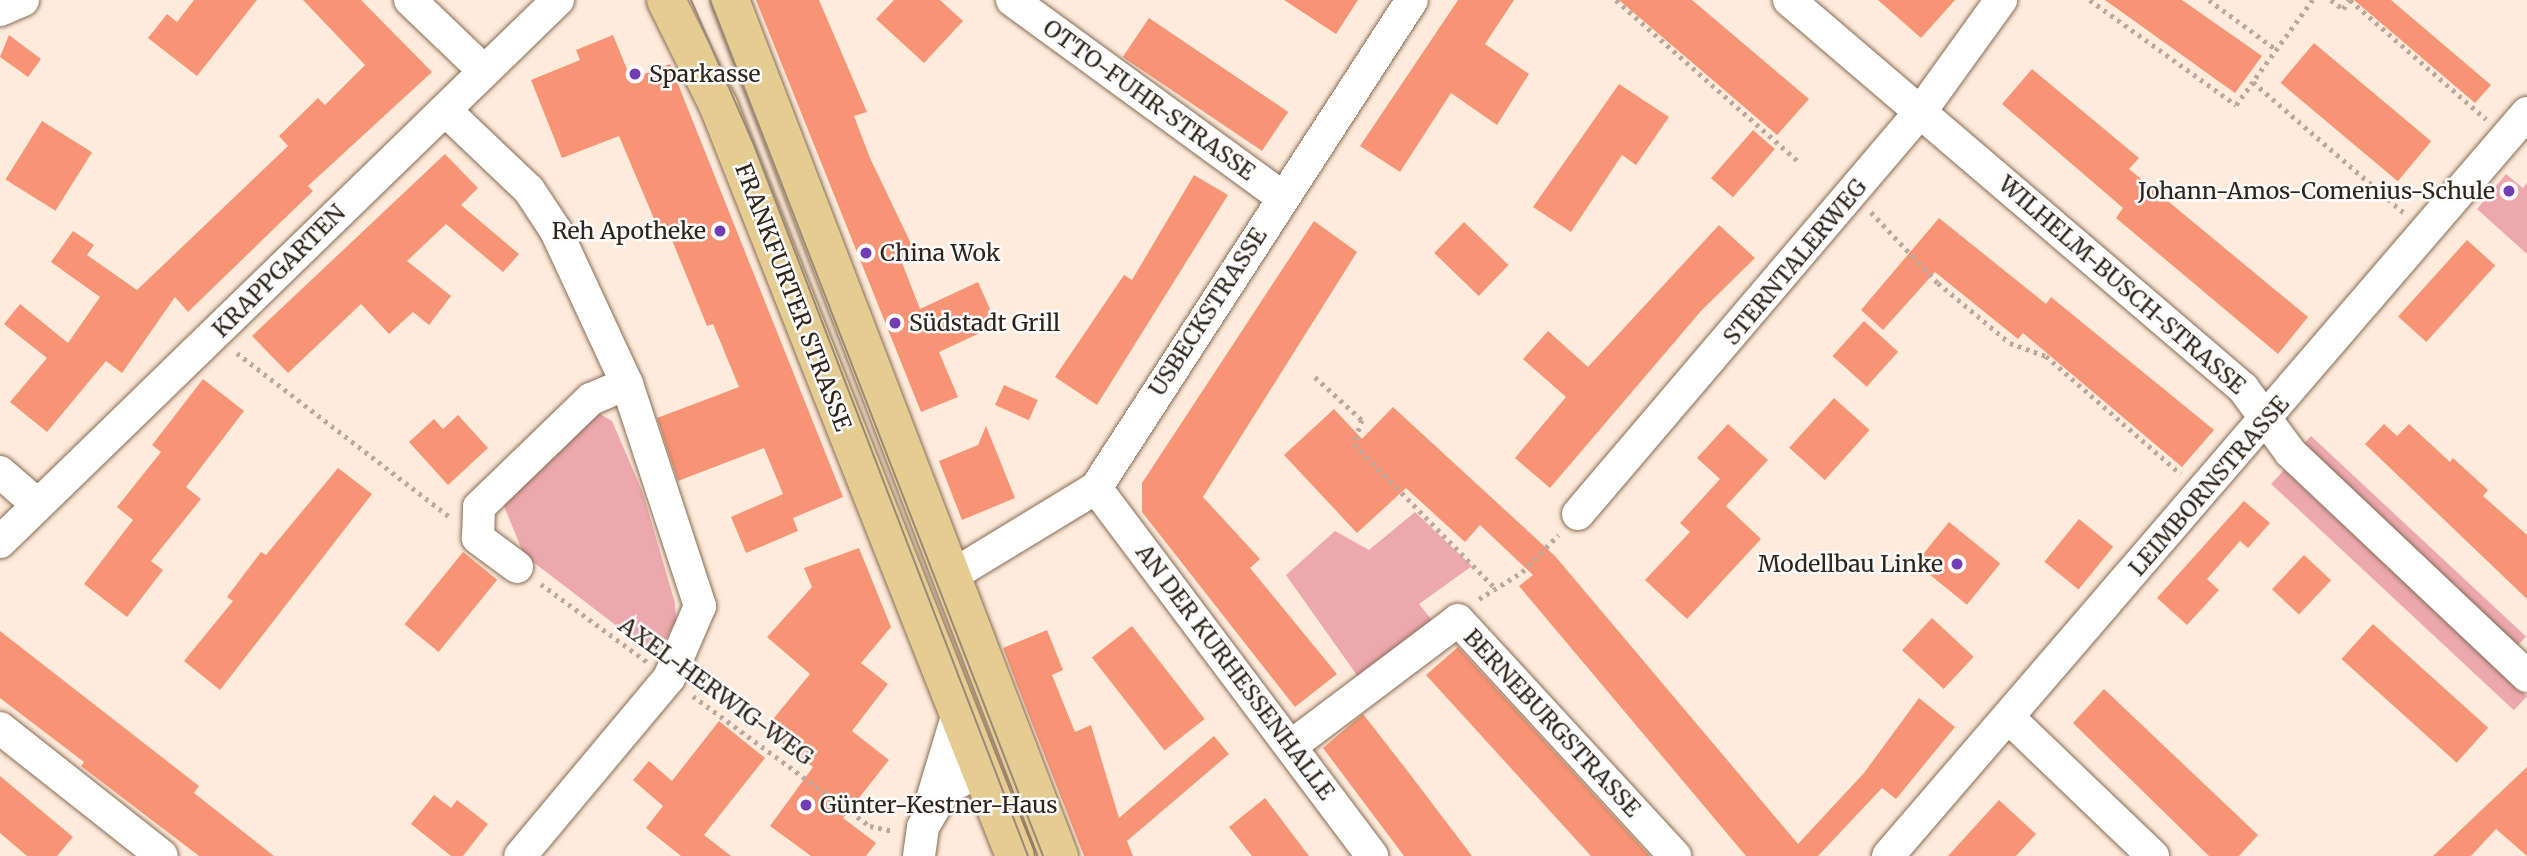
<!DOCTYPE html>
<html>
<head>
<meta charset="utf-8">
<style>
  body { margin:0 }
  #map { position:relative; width:2527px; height:856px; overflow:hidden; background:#feebdb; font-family:Merriweather,serif }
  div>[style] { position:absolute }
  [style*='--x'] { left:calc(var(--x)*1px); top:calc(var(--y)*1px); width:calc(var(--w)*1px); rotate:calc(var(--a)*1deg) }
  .green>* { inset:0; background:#eca8ae; transform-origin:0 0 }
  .building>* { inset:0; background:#f79475; transform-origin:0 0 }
  .path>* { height:4.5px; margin-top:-2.25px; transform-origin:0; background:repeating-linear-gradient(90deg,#bbaa9c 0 3.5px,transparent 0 8.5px) }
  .roads { filter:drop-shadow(0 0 2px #876c54) drop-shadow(0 0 2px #876c54) }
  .minor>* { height:32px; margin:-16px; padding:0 16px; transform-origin:16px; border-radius:16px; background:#fff }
  .major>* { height:38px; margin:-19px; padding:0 19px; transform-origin:19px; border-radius:19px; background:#e5cd91 }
  .tram>* { height:2px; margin:-1px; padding:0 1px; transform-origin:1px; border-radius:1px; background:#98897b }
  .dots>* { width:19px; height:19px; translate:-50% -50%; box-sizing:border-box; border:4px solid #fcfcfc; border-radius:50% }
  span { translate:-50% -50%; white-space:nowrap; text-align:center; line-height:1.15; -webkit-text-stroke:5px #fcfcfc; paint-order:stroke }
  .poi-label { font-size:23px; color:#2f241a }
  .left { translate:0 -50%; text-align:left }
  .right { translate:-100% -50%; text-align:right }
  .street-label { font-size:23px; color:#2f241a }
</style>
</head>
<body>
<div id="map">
  <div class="green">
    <i style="clip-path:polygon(2506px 174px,2523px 188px,2527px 183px,2527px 254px,2477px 209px)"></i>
    <i style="clip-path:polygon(593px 410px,612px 421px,643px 493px,675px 603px,676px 621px,656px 656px,524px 555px,504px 506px,506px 488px,526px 484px,589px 422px)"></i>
    <i style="left:2311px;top:436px;width:294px;height:18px;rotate:43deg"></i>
    <i style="left:2284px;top:470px;width:332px;height:19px;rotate:43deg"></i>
    <i style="clip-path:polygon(1415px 512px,1472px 566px,1419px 604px,1435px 624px,1361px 681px,1286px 575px,1335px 531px,1369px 550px)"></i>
  </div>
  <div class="building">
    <i style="clip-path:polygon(194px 0,257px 0,197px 76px,148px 38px,167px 14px,177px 22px)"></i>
    <i style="clip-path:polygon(303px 0,361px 0,432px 72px,308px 186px,313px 191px,188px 312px,175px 297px,122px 373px,106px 361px,47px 432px,10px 402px,47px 358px,4px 324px,20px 304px,68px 343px,100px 297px,51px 262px,73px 231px,94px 245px,87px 255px,137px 290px,288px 146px,279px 136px,318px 98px,325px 105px,365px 65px)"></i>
    <i style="clip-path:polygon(756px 0,819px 0,867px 112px,854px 116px,870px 158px,916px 254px,901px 260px,920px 309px,978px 282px,997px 325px,939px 352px,958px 397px,921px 412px)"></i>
    <i style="clip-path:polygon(894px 0,940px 0,963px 21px,924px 63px,876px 19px)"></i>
    <i style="clip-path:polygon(1284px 0,1358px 0,1336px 34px)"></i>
    <i style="clip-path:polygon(1458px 0,1514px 0,1485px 44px,1529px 74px,1497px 125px,1451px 93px,1400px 172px,1360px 146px)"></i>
    <i style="clip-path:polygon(1619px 0,1692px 0,1809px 99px,1777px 135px)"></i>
    <i style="clip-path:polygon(1878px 0,1955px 0,1921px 38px)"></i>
    <i style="clip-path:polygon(2105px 0,2182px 0,2262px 56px,2235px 93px)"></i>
    <i style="clip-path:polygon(2354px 0,2391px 0,2491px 85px,2475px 103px)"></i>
    <i style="left:1149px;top:18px;width:168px;height:47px;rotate:34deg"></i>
    <i style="clip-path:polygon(9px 35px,41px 59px,28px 77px,0 57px)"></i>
    <i style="clip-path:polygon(613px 35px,631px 79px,670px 64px,843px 497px,793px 518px,798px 531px,746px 553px,731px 517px,783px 494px,764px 448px,678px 481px,657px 418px,739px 387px,713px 324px,707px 326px,665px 223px,657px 226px,619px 136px,562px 158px,531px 80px,580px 60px,576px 50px)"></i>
    <i style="left:2314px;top:43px;width:153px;height:52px;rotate:40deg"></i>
    <i style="clip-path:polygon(2032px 69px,2139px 158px,2129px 169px,2308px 317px,2278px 354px,2116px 218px,2123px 208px,2002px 104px)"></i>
    <i style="clip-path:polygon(1619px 84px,1669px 117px,1636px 165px,1622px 155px,1571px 232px,1533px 207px)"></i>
    <i style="left:42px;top:121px;width:59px;height:69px;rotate:32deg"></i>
    <i style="left:1753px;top:130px;width:29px;height:64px;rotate:41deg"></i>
    <i style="clip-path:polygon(445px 154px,478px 188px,461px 205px,519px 254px,503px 272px,446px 224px,407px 261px,451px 296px,429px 325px,413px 312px,389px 334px,361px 304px,288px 373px,252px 336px)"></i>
    <i style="clip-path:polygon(1194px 175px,1228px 195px,1097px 405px,1055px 377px,1124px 275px,1132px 280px)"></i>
    <i style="clip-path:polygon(1939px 218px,2046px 304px,2051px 297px,2214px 430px,2182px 467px,2023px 333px,2018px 339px,1935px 272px,1883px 330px,1861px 310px)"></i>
    <i style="clip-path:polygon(1314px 221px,1357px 252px,1203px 497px,1260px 559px,1250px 568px,1337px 674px,1295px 707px,1142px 512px,1142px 483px)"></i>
    <i style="left:1464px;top:222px;width:62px;height:43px;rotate:44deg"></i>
    <i style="clip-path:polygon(1719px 225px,1755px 258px,1701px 311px,1550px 488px,1515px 458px,1566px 397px,1523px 359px,1548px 331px,1588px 367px)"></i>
    <i style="left:2467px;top:240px;width:38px;height:103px;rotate:42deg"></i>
    <i style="left:1864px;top:321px;width:46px;height:47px;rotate:42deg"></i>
    <i style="clip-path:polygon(203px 379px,244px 411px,186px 487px,201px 499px,151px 561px,163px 570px,127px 617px,84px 584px,133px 520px,117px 507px,161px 452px,152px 445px)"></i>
    <i style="left:1004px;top:385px;width:37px;height:22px;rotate:24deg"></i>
    <i style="left:1834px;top:398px;width:48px;height:67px;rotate:42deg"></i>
    <i style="clip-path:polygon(1393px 407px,1555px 556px,1798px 844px,1864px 773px,1919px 698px,1955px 727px,1896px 799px,1882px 788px,1818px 856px,1746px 856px,1519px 586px,1533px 575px,1480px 525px,1465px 542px,1406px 488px,1357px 533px,1284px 455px,1334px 409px,1362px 439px)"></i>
    <i style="clip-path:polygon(458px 415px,488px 448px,448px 485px,409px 442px,434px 419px,443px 429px)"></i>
    <i style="clip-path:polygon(1728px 424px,1768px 460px,1726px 506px,1761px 539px,1687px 619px,1645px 580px,1690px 532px,1680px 523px,1720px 479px,1697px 458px)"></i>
    <i style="clip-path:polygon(2384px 424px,2397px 436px,2409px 424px,2450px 462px,2453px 458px,2488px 490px,2483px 496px,2527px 535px,2527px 599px,2365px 444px)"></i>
    <i style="clip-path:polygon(986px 426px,1015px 498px,962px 520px,939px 461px,978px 445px)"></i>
    <i style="clip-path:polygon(338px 468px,372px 494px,220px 690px,184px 661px,233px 601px,227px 597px,261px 552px,266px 555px)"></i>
    <i style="clip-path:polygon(2244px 501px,2270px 523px,2248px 548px,2240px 541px,2207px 579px,2219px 590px,2187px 625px,2157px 598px)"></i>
    <i style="left:2079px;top:519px;width:44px;height:55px;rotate:39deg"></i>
    <i style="left:1949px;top:522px;width:66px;height:53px;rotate:39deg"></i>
    <i style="clip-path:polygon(859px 548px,891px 627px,861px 663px,888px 684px,852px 731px,889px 760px,843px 818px,876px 843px,866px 856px,811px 856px,770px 826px,813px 767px,765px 729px,810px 674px,767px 637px,812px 587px,804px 568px)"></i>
    <i style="left:463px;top:552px;width:44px;height:93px;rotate:39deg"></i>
    <i style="left:2304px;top:555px;width:37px;height:47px;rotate:43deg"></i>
    <i style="left:1932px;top:618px;width:57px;height:44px;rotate:43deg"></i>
    <i style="left:2373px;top:624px;width:155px;height:47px;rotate:42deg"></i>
    <i style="left:1132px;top:626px;width:118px;height:51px;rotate:52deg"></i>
    <i style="clip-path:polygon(1047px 630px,1063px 670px,1052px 675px,1075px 732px,1091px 725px,1119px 818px,1214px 736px,1229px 754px,1127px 841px,1133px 856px,1084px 856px,1021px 695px,1003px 648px)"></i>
    <i style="clip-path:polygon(0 631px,199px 786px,194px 793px,274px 856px,199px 856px,81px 766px,84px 762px,0 698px)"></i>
    <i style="clip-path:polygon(1458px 647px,1650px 856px,1591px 856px,1426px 675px)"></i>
    <i style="clip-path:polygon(2104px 689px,2258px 835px,2239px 856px,2209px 856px,2073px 723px)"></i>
    <i style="clip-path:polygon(1363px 714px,1409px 773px,1472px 856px,1404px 856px,1323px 748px)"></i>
    <i style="clip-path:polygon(719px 721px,765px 758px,704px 835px,731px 856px,681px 856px,646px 828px,663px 806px,633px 780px,649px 761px,672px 781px)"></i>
    <i style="clip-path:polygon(2527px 767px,2527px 856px,2496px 829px,2471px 856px,2433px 856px)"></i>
    <i style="clip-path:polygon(0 776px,73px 837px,57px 856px,27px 856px,0 833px)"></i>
    <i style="clip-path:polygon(434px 795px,451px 808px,457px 800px,488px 824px,463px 856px,451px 856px,411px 824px)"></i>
    <i style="clip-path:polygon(1265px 798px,1309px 856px,1252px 856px,1229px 827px)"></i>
    <i style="clip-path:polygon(1999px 800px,2036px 834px,2016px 856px,1948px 856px)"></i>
  </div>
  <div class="path">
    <i style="--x:1616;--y:0;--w:244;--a:41.5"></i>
    <i style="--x:2090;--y:0;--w:180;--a:35.7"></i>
    <i style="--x:2236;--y:105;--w:29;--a:-54"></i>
    <i style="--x:2209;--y:0;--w:84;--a:36.3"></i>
    <i style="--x:2313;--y:0;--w:102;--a:126.2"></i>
    <i style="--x:2253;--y:82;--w:200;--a:40.9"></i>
    <i style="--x:2331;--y:0;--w:15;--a:37"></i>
    <i style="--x:2343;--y:9;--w:11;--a:-56"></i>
    <i style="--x:2350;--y:0;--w:181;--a:41.2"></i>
    <i style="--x:1871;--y:212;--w:98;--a:46.7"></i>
    <i style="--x:1938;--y:283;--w:94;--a:39.8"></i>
    <i style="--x:2010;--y:343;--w:38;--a:20"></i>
    <i style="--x:2046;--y:356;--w:179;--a:41.2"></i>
    <i style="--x:237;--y:353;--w:267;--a:37.6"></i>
    <i style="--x:1315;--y:377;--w:64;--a:42.5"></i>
    <i style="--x:1362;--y:420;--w:25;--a:108"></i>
    <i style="--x:1354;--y:444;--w:199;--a:45.6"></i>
    <i style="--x:541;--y:584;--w:132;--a:36.3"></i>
    <i style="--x:1479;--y:599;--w:51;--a:-32.1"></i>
    <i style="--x:1522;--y:572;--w:52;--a:-45.8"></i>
    <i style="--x:693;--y:696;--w:220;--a:36.3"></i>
    <i style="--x:870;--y:826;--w:24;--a:12"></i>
  </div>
  <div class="roads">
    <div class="minor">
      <i style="--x:410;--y:0;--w:103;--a:43.8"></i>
      <i style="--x:1012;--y:0;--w:334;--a:36.1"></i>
      <i style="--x:1789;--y:0;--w:597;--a:40.52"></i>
      <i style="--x:2243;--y:388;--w:79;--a:53.7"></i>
      <i style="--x:2290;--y:452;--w:326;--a:43.4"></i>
      <i style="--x:0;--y:10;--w:25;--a:-23"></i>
      <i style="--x:445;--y:110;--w:116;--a:43.6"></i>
      <i style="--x:529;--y:190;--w:49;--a:56.6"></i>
      <i style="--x:556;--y:231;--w:169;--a:65.1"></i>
      <i style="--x:627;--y:384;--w:234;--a:71.8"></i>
      <i style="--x:700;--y:606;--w:78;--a:113.3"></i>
      <i style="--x:669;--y:678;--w:232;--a:129.9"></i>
      <i style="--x:0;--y:472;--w:50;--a:41"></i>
      <i style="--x:1096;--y:488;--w:460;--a:53.1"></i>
      <i style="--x:1578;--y:514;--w:529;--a:-49.6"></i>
      <i style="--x:1921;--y:111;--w:137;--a:-54.2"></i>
      <i style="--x:0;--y:542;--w:778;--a:-44.17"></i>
      <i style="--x:517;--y:567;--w:49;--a:-143.4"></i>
      <i style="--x:478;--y:538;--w:31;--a:-88"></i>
      <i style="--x:479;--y:507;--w:156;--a:-44"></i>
      <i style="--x:591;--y:399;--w:39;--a:-23"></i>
      <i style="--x:956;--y:573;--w:164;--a:-31.3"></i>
      <i style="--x:1096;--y:488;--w:581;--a:-57.08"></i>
      <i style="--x:2008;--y:717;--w:201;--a:43.8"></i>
      <i style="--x:0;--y:728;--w:206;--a:38.3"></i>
      <i style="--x:1291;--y:746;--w:209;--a:-37"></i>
      <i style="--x:1458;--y:620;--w:321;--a:47.4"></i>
      <i style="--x:930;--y:806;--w:90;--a:-73.2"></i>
      <i style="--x:919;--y:856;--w:29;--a:-82"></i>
      <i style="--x:923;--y:827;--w:45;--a:-59.5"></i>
      <i style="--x:946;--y:788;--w:41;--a:-25.9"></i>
      <i style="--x:1888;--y:856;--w:980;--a:-49.3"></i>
    </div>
    <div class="major">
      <i style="--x:666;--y:0;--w:119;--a:63.6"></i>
      <i style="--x:719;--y:107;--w:805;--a:68.44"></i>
      <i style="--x:730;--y:0;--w:917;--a:68.98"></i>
    </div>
  </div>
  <div class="tram">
    <i style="--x:691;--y:0;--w:153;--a:66.5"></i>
    <i style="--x:752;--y:140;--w:767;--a:68.92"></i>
    <i style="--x:710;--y:0;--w:918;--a:68.74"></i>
  </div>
  <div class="dots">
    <i style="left:635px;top:74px;background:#723db4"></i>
    <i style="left:2509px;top:191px;background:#723db4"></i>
    <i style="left:720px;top:231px;background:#723db4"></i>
    <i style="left:866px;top:253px;background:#723db4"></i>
    <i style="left:895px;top:323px;background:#723db4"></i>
    <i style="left:1957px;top:564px;background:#723db4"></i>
    <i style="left:806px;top:805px;background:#723db4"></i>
  </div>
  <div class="poi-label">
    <span class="left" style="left:649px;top:74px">Sparkasse</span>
    <span class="right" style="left:2495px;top:191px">Johann-Amos-Comenius-Schule</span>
    <span class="right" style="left:706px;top:231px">Reh Apotheke</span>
    <span class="left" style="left:880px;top:253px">China Wok</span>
    <span class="left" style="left:909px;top:323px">Südstadt Grill</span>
    <span class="right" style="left:1943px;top:564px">Modellbau Linke</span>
    <span class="left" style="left:820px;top:805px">Günter-Kestner-Haus</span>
  </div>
  <div class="street-label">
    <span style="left:1149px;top:100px;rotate:36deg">OTTO-FUHR-STRASSE</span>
    <span style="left:1795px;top:262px;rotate:-50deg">STERNTALERWEG</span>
    <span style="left:279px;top:271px;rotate:-45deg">KRAPPGARTEN</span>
    <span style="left:2122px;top:285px;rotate:41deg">WILHELM-BUSCH-STRASSE</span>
    <span style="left:793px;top:297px;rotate:69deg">FRANKFURTER STRASSE</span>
    <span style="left:1208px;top:312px;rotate:-57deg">USBECKSTRASSE</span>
    <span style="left:2209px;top:486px;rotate:-49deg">LEIMBORNSTRASSE</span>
    <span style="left:1235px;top:672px;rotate:53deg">AN DER KURHESSENHALLE</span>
    <span style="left:716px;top:691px;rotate:36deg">AXEL-HERWIG-WEG</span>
    <span style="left:1552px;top:723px;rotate:47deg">BERNEBURGSTRASSE</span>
  </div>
</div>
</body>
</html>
